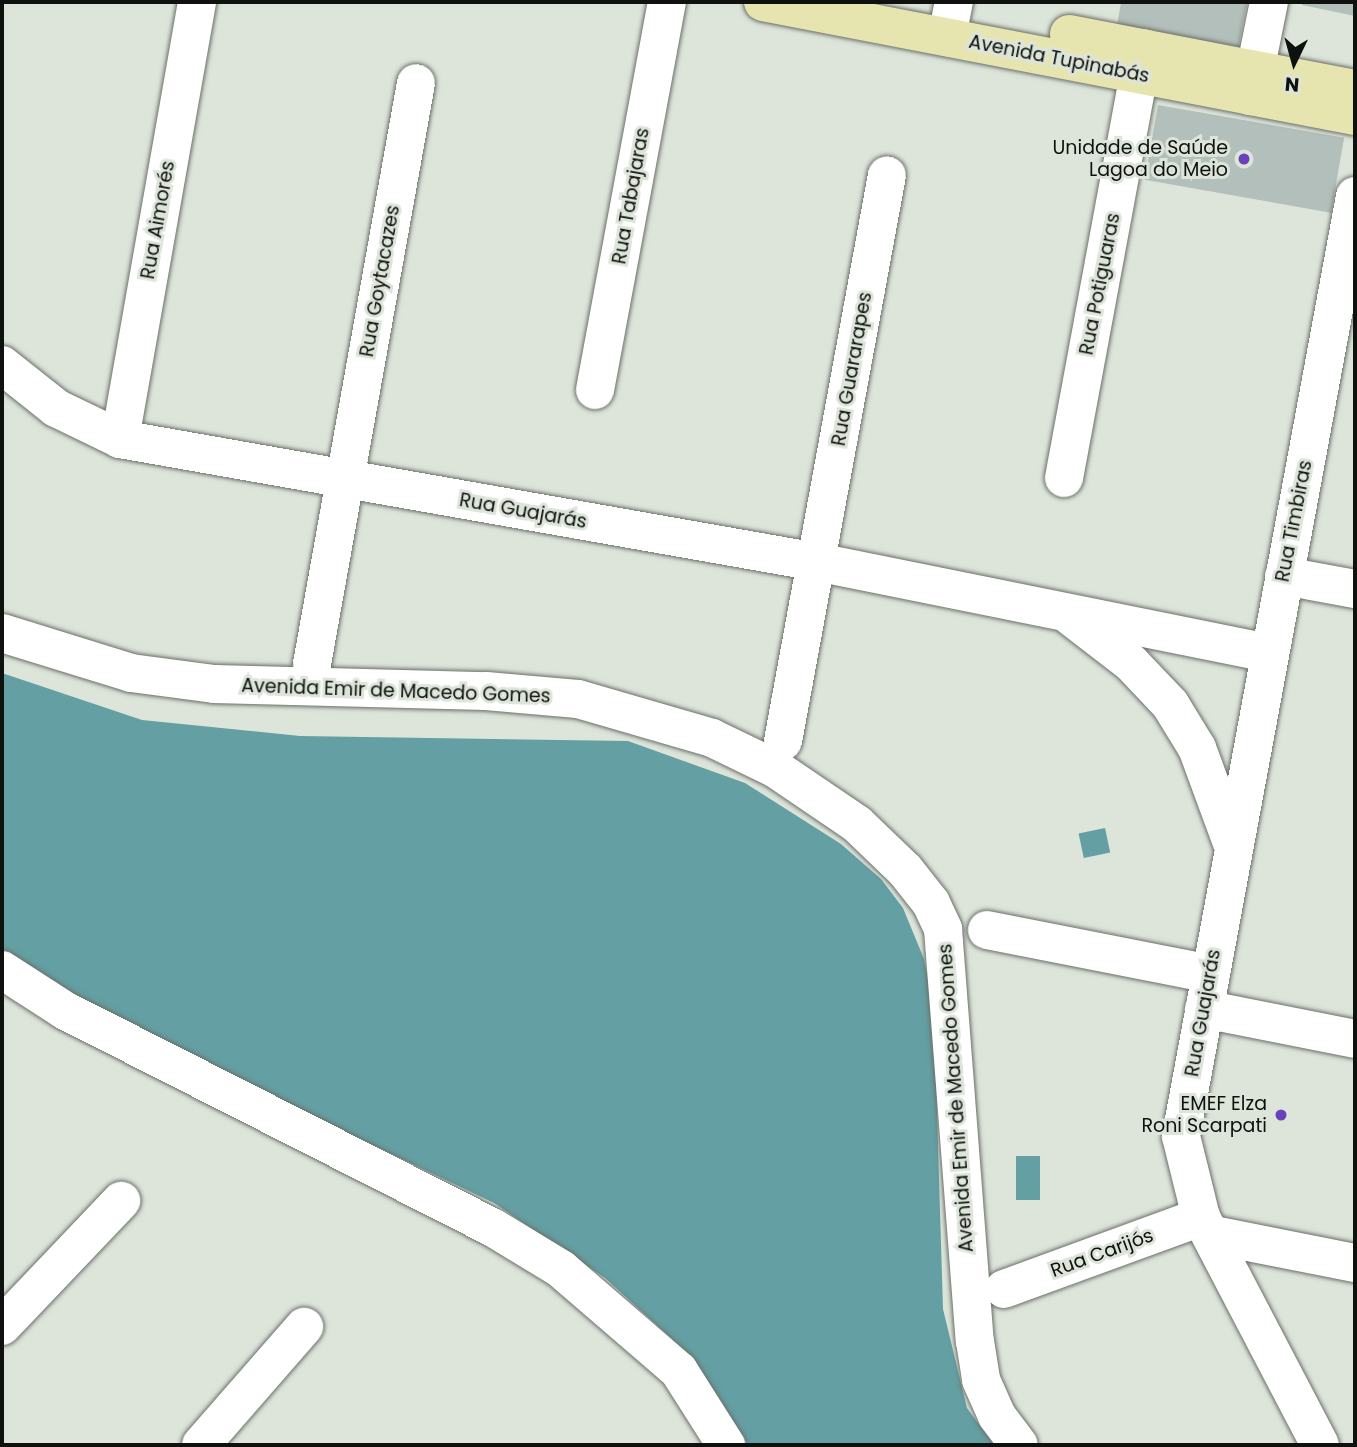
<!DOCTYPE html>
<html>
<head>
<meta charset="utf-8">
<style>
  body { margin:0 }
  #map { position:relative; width:1357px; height:1447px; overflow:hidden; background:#dde5db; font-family:Poppins,sans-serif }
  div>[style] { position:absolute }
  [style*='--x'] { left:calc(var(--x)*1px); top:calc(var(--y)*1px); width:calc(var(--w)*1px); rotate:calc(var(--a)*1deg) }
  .water>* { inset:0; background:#649fa3; transform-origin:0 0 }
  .building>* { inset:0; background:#b2bfba; transform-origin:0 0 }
  .roads { filter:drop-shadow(0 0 2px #6a7068) drop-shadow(0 0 2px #6a7068) }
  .minor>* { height:38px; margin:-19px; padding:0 19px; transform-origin:19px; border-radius:19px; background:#fff }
  .major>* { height:38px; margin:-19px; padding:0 19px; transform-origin:19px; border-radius:19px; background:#e7e5af }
  .dots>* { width:19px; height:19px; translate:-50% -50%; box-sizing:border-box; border:4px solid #dde5db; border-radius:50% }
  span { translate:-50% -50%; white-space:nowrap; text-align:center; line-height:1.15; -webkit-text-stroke:6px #dde5db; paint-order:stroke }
  .street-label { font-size:19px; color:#0e110d }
  .poi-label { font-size:19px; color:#0e110d }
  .right { translate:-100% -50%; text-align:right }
  .frame { position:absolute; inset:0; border:4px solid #0e110d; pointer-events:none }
  .north { position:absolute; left:1259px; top:28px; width:70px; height:70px; -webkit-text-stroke:5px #dde5db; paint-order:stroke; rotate:185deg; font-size:19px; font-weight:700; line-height:28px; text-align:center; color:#0e110d }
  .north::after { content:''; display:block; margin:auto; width:24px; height:32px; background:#0e110d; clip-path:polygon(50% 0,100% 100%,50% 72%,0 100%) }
</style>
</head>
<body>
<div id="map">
  <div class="water">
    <i style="clip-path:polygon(2px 673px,142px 720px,300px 736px,628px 741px,745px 783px,841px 844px,881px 879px,903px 908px,924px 959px,934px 1012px,943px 1309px,967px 1408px,994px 1445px,748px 1445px,694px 1359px,605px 1278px,494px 1203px,165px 1046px,2px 953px)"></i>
    <i style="left:1105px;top:828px;width:25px;height:27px;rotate:78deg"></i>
    <i style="left:1016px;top:1156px;width:24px;height:44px"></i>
  </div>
  <div class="building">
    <i style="clip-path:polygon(1121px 2px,1247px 2px,1238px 49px,1117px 26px)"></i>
    <i style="clip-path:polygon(1303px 2px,1355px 2px,1355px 16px,1302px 5px)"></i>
    <i style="left:1158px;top:105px;width:189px;height:76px;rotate:10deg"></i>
  </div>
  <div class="roads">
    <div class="minor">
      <i style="--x:947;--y:37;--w:36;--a:-79"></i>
      <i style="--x:1250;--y:96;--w:96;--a:-78.6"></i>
      <i style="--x:2;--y:365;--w:69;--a:38.5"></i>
      <i style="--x:56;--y:408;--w:71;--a:25.8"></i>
      <i style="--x:120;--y:439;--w:708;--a:10.01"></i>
      <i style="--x:817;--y:562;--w:461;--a:11.4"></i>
      <i style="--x:595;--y:390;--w:395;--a:-79.5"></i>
      <i style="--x:120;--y:439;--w:444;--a:-80"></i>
      <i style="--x:1064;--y:478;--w:437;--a:-79.5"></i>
      <i style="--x:1284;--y:576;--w:72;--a:10.4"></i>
      <i style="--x:1070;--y:616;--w:77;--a:37.6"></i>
      <i style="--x:1131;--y:663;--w:57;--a:46.4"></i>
      <i style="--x:1170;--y:704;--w:52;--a:58.5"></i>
      <i style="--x:1197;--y:748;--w:101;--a:69.8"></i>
      <i style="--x:2;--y:633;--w:135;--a:17.2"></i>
      <i style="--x:131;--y:673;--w:84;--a:7.5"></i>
      <i style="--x:214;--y:684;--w:272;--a:1.5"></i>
      <i style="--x:486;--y:691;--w:92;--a:5"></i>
      <i style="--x:578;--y:699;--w:140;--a:16.2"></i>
      <i style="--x:712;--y:738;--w:71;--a:25.8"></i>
      <i style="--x:776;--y:769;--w:98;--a:34.2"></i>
      <i style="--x:857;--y:824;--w:66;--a:43.8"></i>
      <i style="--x:905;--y:870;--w:42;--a:51.8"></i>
      <i style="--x:931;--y:903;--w:29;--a:65"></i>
      <i style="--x:943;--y:929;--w:413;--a:85.6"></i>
      <i style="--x:975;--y:1341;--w:39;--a:81"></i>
      <i style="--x:981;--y:1380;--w:39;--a:66"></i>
      <i style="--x:997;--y:1416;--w:36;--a:53"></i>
      <i style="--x:312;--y:664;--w:590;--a:-79.85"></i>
      <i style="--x:783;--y:741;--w:575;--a:-79.59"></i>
      <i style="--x:987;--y:930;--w:228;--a:11.1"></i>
      <i style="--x:2;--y:970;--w:74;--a:32.8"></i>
      <i style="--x:64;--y:1010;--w:480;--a:26.9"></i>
      <i style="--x:492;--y:1227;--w:81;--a:31.3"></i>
      <i style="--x:561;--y:1269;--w:156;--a:40.8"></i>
      <i style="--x:679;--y:1371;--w:88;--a:57.6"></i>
      <i style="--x:1204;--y:1009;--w:154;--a:11.2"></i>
      <i style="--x:1213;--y:1235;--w:145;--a:11.2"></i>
      <i style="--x:1004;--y:1289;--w:210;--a:-20.1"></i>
      <i style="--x:2;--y:1326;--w:173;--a:-46.4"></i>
      <i style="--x:201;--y:1445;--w:157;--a:-48.9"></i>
      <i style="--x:1320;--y:1445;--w:257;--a:-117.6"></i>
      <i style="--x:1201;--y:1217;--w:83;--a:-103.9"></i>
      <i style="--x:1181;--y:1136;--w:956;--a:-79.51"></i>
    </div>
    <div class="major">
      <i style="--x:763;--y:2;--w:603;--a:10.9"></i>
      <i style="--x:1069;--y:34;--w:291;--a:10.9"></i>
    </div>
  </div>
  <div class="dots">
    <i style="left:1244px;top:159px;background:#6b41b9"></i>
    <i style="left:1281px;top:1115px;background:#6b41b9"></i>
  </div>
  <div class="street-label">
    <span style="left:1059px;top:59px;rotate:11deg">Avenida Tupinabás</span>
    <span style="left:631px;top:196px;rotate:-80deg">Rua Tabajaras</span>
    <span style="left:158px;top:220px;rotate:-80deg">Rua Aimorés</span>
    <span style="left:380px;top:281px;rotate:-80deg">Rua Goytacazes</span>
    <span style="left:1100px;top:284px;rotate:-79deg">Rua Potiguaras</span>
    <span style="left:852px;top:369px;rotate:-80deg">Rua Guararapes</span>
    <span style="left:523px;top:511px;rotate:10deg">Rua Guajarás</span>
    <span style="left:1294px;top:521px;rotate:-79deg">Rua Timbiras</span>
    <span style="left:396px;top:691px;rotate:2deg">Avenida Emir de Macedo Gomes</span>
    <span style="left:1203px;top:1013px;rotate:-80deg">Rua Guajarás</span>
    <span style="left:956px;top:1098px;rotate:-94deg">Avenida Emir de Macedo Gomes</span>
    <span style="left:1102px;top:1253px;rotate:-20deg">Rua Carijós</span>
  </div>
  <div class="poi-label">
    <span class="right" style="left:1228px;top:159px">Unidade de Saúde<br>Lagoa do Meio</span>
    <span class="right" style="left:1267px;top:1115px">EMEF Elza<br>Roni Scarpati</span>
  </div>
  <div class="frame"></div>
  <div class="north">N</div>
</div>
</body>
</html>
